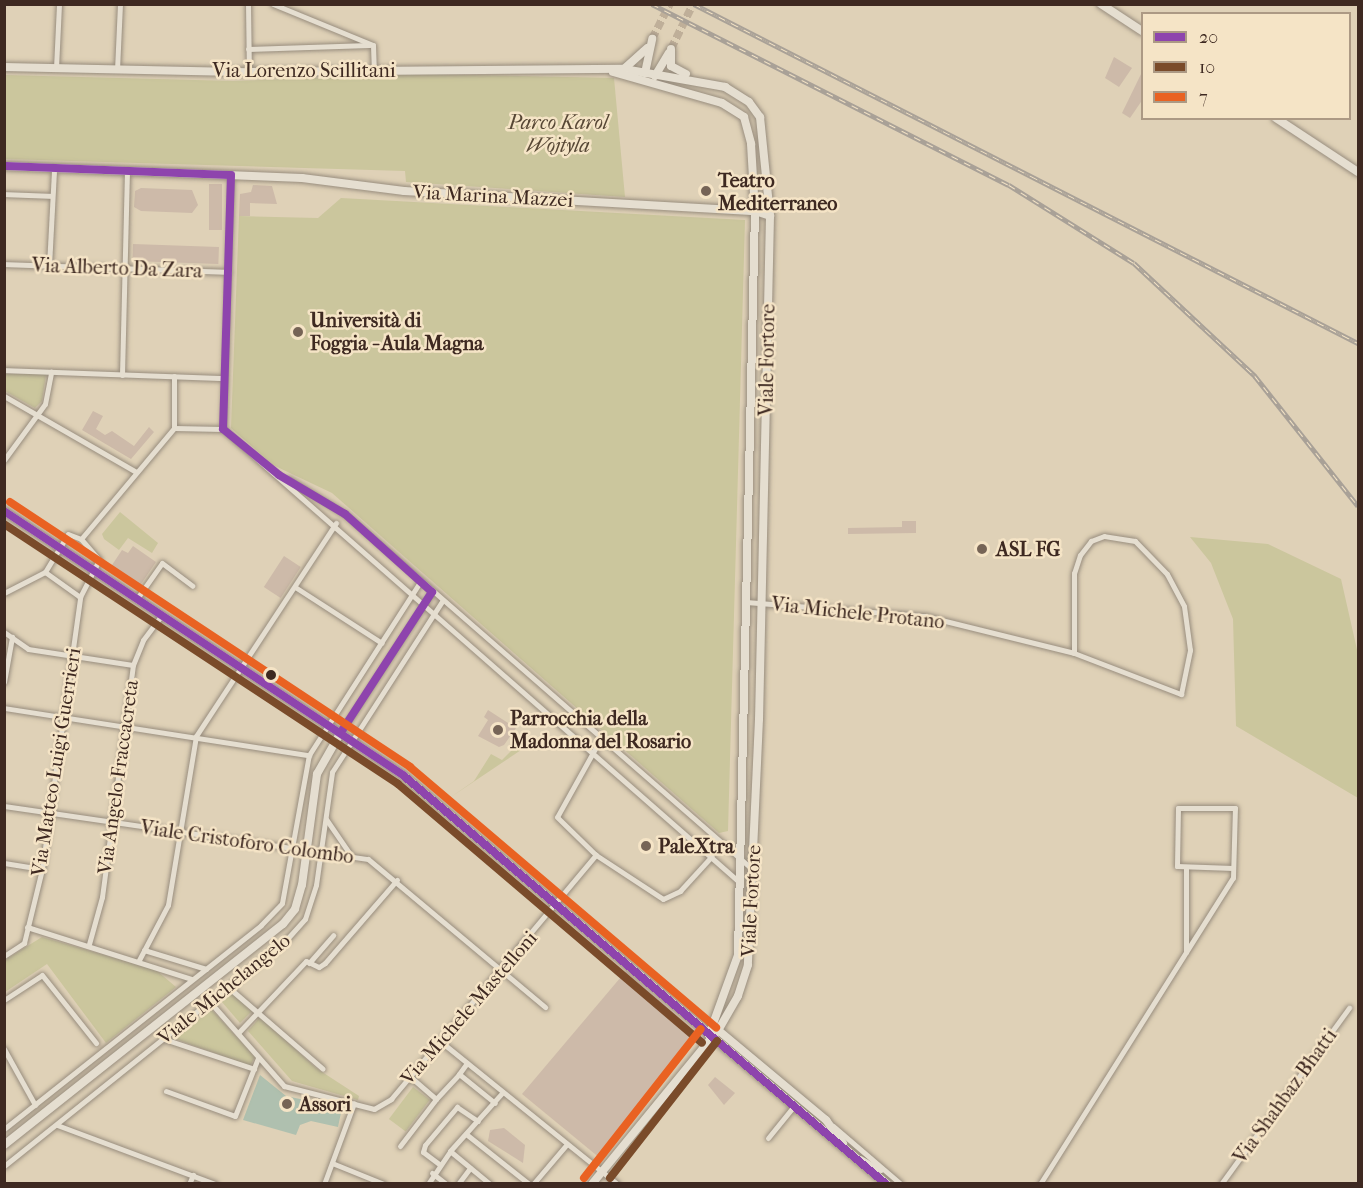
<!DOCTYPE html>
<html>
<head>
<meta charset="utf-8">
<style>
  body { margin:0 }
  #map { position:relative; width:1363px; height:1188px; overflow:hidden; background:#dfd1b7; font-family:"IM FELL French Canon",serif }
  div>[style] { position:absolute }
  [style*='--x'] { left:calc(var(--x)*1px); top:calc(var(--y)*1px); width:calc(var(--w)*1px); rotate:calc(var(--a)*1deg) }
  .green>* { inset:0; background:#cbc69d; transform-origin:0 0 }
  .water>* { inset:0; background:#afc0af }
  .building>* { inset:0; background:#cdbaa9; transform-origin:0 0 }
  .secondary-tunnel>* { height:8px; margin-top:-4px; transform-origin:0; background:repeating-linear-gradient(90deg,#bfaf99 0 8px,transparent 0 12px) }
  .roads { filter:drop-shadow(0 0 2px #988d7e) drop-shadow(0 0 2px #988d7e) }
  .street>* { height:5px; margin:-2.5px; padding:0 2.5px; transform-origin:2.5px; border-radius:2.5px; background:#e5ded0 }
  .secondary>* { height:8px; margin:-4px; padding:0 4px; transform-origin:4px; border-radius:4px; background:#e5ded0 }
  .rail>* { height:4.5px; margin-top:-2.25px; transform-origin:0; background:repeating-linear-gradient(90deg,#f5e4c6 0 7px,#a9a197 0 14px); box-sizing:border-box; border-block:2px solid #a9a197 }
  .bus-1>* { height:8px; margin:-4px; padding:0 4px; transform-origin:4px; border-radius:4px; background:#8e44ad }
  .bus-2>* { height:8px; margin:-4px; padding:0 4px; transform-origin:4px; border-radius:4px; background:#7a4b2a }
  .bus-3>* { height:8px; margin:-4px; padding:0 4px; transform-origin:4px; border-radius:4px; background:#e96222 }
  .dots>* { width:16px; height:16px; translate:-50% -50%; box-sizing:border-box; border:3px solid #f5e4c6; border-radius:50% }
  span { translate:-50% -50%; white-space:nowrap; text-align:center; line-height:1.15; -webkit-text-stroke:5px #f5e4c6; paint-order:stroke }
  .street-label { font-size:20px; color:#3e2921 }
  .park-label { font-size:20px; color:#574735; font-style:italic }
  .poi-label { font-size:20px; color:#3e2921; font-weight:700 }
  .left { translate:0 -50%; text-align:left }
  .frame { position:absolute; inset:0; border:6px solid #3e2921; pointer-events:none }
  .legend { position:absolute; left:1141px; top:12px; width:210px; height:108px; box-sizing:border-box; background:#f5e4c6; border:2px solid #ac9984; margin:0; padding:8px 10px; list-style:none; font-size:18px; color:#3e2921 }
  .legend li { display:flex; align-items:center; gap:12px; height:30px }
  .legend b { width:30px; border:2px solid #ac9984 }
</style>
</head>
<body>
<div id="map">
  <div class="green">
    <i style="clip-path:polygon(425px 74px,614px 78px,625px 197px,406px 182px,405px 171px,5px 159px,5px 75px,233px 81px)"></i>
    <i style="clip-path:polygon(341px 198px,745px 220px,728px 831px,719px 833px,332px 493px,273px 465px,231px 428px,239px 216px,318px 218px)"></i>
    <i style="clip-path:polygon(5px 374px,46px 374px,42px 401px,35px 408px,5px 391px)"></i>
    <i style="clip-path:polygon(120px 512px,158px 543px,152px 553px,128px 538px,119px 550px,104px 539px,102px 534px)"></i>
    <i style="clip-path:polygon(1190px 537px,1268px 544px,1341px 579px,1358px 654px,1358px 798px,1236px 726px,1233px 619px,1211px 563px)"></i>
    <i style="clip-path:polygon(518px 744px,524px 748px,448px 799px,474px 781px,491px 754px,502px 760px)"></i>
    <i style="clip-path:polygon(42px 937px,156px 970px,176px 987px,106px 1043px,47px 964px,5px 992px,5px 960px)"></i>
    <i style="clip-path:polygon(233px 993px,253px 1010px,240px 1023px,222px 1002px)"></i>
    <i style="clip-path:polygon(212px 1010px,255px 1057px,250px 1066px,173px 1038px)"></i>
    <i style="clip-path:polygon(260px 1017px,316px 1068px,359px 1096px,358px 1100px,292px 1081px,248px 1031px)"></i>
    <i style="left:413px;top:1087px;width:21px;height:40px;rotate:37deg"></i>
  </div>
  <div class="water">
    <i style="clip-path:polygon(260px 1075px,286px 1096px,342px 1108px,338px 1127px,311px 1121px,300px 1125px,296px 1135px,243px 1120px)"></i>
  </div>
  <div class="building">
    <i style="clip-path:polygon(1114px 57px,1132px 68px,1119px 87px,1105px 78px)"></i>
    <i style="clip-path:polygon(1143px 70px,1143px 99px,1130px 118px,1122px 113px)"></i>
    <i style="left:209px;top:184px;width:13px;height:46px"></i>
    <i style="clip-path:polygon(253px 185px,272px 186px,277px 204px,250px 203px,250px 216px,239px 216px,240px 194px,251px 192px)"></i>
    <i style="clip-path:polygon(141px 188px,192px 190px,198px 205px,192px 213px,141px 211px,134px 207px,135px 191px)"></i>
    <i style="left:133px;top:244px;width:86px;height:17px;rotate:2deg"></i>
    <i style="clip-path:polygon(93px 411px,103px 416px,96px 429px,105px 435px,112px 431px,134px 446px,149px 427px,154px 432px,131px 459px,82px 430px)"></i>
    <i style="clip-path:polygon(902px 521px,916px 521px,916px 533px,848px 534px,848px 528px,902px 527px)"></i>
    <i style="clip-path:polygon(133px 546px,156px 562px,139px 587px,110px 568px,122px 550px,128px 553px)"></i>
    <i style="left:284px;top:556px;width:20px;height:37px;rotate:33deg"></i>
    <i style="clip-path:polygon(488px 710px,516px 728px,504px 745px,499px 747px,478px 736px,488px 720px,484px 717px)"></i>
    <i style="clip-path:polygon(626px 971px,690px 1027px,695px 1041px,601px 1159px,522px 1094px)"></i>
    <i style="clip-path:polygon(715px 1077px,735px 1093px,724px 1105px,708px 1085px)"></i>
    <i style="clip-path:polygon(504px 1128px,525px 1145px,523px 1163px,488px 1141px,490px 1130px)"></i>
  </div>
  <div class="secondary-tunnel">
    <i style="--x:652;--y:39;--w:39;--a:-63"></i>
    <i style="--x:671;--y:49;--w:50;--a:-63.9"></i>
  </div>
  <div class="roads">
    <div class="street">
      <i style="--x:248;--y:4;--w:68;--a:89.2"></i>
      <i style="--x:273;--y:4;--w:108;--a:22.3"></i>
      <i style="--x:373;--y:45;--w:25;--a:88"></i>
      <i style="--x:248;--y:49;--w:121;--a:-1.9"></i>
      <i style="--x:56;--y:68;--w:64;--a:-87.3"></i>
      <i style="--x:117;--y:70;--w:66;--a:-87.4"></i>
      <i style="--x:4;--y:194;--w:48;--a:2.4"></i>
      <i style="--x:4;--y:264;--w:225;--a:2"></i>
      <i style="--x:49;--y:266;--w:97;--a:-87"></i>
      <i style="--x:4;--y:370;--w:220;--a:2.1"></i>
      <i style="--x:122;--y:375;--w:205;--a:-88.6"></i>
      <i style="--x:174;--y:376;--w:52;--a:90"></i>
      <i style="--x:4;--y:396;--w:152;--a:29.9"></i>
      <i style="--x:223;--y:429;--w:685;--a:41.27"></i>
      <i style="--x:223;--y:429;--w:254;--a:-88.2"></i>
      <i style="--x:4;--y:460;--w:69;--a:-53.8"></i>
      <i style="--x:45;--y:404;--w:33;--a:-79"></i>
      <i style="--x:288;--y:479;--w:67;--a:31.6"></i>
      <i style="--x:345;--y:514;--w:540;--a:41.1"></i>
      <i style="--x:81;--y:539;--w:145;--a:-50"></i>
      <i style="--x:174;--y:428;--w:49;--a:1.2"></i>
      <i style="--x:295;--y:587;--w:103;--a:32.8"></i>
      <i style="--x:4;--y:593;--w:46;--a:-27.1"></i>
      <i style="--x:45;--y:572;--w:44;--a:-58.8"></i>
      <i style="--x:68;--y:534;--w:14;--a:21"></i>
      <i style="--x:81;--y:539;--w:28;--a:49"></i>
      <i style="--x:99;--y:560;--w:42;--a:117.2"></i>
      <i style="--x:80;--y:597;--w:43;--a:-144.5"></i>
      <i style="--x:136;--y:600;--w:45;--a:-54.9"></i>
      <i style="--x:162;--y:563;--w:38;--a:37"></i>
      <i style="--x:746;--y:602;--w:180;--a:4.5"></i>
      <i style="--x:925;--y:616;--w:154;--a:13.9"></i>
      <i style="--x:1074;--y:653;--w:115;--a:21"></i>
      <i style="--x:1181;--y:694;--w:45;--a:-78.4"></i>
      <i style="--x:1190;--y:650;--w:44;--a:-97.8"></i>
      <i style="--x:1184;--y:606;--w:36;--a:-118"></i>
      <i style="--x:1167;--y:574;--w:46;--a:-134.1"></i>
      <i style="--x:1135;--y:541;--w:31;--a:-171"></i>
      <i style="--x:1104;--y:536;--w:14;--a:159"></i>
      <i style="--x:1091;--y:541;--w:18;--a:128"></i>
      <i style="--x:1080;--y:555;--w:19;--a:108"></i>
      <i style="--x:1074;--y:573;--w:80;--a:90"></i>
      <i style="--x:4;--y:632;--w:29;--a:35"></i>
      <i style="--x:28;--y:649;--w:106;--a:8.7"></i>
      <i style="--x:4;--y:682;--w:46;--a:-79.9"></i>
      <i style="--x:4;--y:708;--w:309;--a:8.8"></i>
      <i style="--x:341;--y:732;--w:167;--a:-57"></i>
      <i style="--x:601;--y:738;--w:90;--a:119.1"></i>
      <i style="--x:557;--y:817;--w:54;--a:44.3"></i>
      <i style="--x:596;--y:855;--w:80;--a:33.3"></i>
      <i style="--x:663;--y:899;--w:19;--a:-25"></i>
      <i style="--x:680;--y:891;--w:47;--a:-47.6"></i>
      <i style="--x:4;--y:806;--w:368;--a:8.3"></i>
      <i style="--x:368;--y:859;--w:231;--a:39.9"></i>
      <i style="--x:326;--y:819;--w:42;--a:55.6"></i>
      <i style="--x:4;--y:863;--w:38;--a:9"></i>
      <i style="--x:27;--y:927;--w:173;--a:17.5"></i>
      <i style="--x:89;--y:944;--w:49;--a:-74.5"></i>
      <i style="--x:102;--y:897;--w:234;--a:-82.4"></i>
      <i style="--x:133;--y:665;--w:27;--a:-68"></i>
      <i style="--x:143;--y:640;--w:30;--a:-53"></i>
      <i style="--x:144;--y:950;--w:65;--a:17"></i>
      <i style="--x:1186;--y:952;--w:85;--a:-90"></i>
      <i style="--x:4;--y:956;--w:24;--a:-33"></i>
      <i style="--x:24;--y:943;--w:76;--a:-76.3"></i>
      <i style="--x:42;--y:869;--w:275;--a:-82"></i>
      <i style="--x:139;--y:960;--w:62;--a:-62.2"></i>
      <i style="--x:168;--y:905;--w:171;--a:-80.6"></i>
      <i style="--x:196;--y:736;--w:255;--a:-56.7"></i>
      <i style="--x:309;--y:963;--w:37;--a:-49"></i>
      <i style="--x:228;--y:987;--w:125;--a:40.8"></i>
      <i style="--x:4;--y:1000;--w:45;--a:-33.3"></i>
      <i style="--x:42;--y:975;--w:87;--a:51.5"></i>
      <i style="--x:210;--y:1002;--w:112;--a:48.6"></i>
      <i style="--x:284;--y:1086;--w:93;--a:14.3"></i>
      <i style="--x:374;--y:1109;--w:20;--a:-30"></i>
      <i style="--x:391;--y:1099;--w:319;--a:-50"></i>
      <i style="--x:238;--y:1033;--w:99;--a:-46.6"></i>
      <i style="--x:306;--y:961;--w:14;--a:25"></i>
      <i style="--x:319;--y:967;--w:7;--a:-34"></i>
      <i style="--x:325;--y:963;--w:110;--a:-49.1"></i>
      <i style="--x:164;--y:1039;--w:95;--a:18.4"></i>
      <i style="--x:440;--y:1041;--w:228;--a:38.9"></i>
      <i style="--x:4;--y:1049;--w:64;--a:61"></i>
      <i style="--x:467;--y:1063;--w:14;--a:126"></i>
      <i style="--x:459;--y:1074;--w:46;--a:38.9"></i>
      <i style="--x:166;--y:1091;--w:73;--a:19.9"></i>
      <i style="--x:235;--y:1116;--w:62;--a:-68.4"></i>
      <i style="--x:436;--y:1099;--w:34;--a:-47"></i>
      <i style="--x:57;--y:1125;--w:169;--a:20.5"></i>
      <i style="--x:833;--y:1126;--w:89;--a:40.5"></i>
      <i style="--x:4;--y:1129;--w:328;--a:-38.4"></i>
      <i style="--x:261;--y:925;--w:30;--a:-46"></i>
      <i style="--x:282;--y:903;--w:150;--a:-79.7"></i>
      <i style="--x:309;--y:755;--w:206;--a:-57.3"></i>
      <i style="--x:466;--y:1134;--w:80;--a:38.4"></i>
      <i style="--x:768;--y:1138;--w:41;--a:-50.9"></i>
      <i style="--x:400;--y:1146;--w:59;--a:-52.5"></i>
      <i style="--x:436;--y:1099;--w:35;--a:-139"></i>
      <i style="--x:450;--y:1151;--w:52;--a:39.5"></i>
      <i style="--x:860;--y:1158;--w:24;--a:30"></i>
      <i style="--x:332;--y:1163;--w:56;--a:22"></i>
      <i style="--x:439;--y:1164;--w:20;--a:-143"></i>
      <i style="--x:423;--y:1152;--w:7;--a:-74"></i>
      <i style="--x:425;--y:1145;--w:50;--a:-49.9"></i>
      <i style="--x:457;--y:1107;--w:25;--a:34"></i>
      <i style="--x:4;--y:1166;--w:363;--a:-38.7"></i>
      <i style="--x:287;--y:939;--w:27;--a:-48"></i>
      <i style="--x:305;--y:919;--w:36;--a:-72"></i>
      <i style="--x:316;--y:885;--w:114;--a:-81.9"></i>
      <i style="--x:332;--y:772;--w:203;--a:-57.2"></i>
      <i style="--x:432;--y:1173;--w:18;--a:38"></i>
      <i style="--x:189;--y:1184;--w:10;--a:-66"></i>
      <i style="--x:324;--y:1184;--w:86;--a:-69.7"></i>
      <i style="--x:428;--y:1184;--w:40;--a:-56"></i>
      <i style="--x:450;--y:1151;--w:79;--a:-48.1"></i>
      <i style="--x:458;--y:1184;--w:20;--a:-53"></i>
      <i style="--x:533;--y:1184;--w:52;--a:-49.6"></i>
      <i style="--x:1040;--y:1184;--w:362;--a:-57.8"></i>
      <i style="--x:1233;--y:878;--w:70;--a:-88.4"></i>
      <i style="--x:1235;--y:808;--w:57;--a:180"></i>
      <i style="--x:1178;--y:808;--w:58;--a:91"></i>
      <i style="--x:1177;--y:866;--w:56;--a:2"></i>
      <i style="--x:1221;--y:1184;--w:218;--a:-54"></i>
    </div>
    <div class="secondary">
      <i style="--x:1101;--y:4;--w:49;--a:33.4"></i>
      <i style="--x:671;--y:49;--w:17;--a:90"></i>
      <i style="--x:671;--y:66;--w:17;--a:28"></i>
      <i style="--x:4;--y:67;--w:245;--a:1.2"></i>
      <i style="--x:249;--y:72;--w:375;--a:-0.5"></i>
      <i style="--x:624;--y:69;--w:103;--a:10.1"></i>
      <i style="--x:725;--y:87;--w:28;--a:32"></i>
      <i style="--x:749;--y:102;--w:19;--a:54"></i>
      <i style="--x:760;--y:117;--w:100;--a:84.2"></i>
      <i style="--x:770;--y:216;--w:503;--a:91.25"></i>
      <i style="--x:759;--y:719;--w:246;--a:92.6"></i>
      <i style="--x:748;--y:965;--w:33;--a:108"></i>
      <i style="--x:738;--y:996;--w:39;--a:120"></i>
      <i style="--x:718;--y:1030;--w:199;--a:129.3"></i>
      <i style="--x:625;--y:68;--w:30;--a:-42"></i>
      <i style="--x:613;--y:72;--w:113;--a:15.9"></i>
      <i style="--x:722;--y:103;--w:26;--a:32"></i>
      <i style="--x:744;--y:117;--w:28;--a:75"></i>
      <i style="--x:751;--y:144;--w:67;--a:86.6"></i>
      <i style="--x:755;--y:211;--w:744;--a:91.31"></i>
      <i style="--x:738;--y:955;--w:85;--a:109.9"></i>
      <i style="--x:645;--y:73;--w:35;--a:-78"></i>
      <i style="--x:655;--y:76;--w:27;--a:-59"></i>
      <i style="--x:1276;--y:118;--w:98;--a:33.4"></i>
      <i style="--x:4;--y:166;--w:298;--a:2.3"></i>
      <i style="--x:302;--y:178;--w:103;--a:7.3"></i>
      <i style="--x:404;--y:191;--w:352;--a:3.3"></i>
      <i style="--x:755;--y:211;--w:16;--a:18"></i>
      <i style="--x:4;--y:511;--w:480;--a:33.5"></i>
      <i style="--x:404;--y:776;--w:632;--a:40.19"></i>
      <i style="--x:718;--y:1030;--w:141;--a:39.8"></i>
      <i style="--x:826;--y:1120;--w:29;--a:54"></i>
      <i style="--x:4;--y:1145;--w:356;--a:-38.4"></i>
      <i style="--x:283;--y:924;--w:19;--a:-51"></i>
      <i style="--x:295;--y:909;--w:25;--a:-74"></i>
      <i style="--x:302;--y:885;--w:112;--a:-82.3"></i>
      <i style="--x:317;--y:774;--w:48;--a:-60.3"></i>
    </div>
  </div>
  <div class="rail">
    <i style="--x:652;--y:4;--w:400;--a:26.9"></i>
    <i style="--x:1009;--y:185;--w:147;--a:32"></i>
    <i style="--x:1134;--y:263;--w:166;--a:43"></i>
    <i style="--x:1255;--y:376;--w:166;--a:51.6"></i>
    <i style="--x:694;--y:4;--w:746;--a:27.05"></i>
  </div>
  <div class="bus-1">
    <i style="--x:4;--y:166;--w:227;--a:2.3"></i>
    <i style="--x:231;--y:175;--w:254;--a:91.8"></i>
    <i style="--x:223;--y:429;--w:72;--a:39.4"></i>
    <i style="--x:279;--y:475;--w:77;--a:30.6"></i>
    <i style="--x:345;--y:514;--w:117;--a:41.9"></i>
    <i style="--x:432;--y:592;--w:167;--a:123"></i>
    <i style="--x:4;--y:511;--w:480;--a:33.5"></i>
    <i style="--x:404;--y:776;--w:631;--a:40.25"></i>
  </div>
  <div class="bus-2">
    <i style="--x:4;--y:524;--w:472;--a:33.4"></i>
    <i style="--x:398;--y:784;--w:399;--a:40.4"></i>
    <i style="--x:610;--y:1178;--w:174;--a:-52"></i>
  </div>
  <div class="bus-3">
    <i style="--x:10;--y:502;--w:480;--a:33.5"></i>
    <i style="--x:410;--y:767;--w:402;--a:40.4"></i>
    <i style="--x:584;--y:1178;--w:189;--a:-51.9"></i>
  </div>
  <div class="dots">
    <i style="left:706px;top:191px;background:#766456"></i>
    <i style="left:298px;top:332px;background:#766456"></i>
    <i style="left:982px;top:549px;background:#766456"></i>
    <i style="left:271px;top:675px;background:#3e2921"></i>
    <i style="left:498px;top:730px;background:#766456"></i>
    <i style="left:646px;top:846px;background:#766456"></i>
    <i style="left:287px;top:1104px;background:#766456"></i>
  </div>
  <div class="street-label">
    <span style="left:304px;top:70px">Via Lorenzo Scillitani</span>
    <span style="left:493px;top:196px;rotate:3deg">Via Marina Mazzei</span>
    <span style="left:117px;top:268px;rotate:2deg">Via Alberto Da Zara</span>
    <span style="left:767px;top:360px;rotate:-89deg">Viale Fortore</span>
    <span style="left:858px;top:613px;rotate:6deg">Via Michele Protano</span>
    <span style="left:56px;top:762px;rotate:-81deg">Via Matteo Luigi Guerrieri</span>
    <span style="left:118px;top:777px;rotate:-82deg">Via Angelo Fraccacreta</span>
    <span style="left:247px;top:842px;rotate:8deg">Viale Cristoforo Colombo</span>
    <span style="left:751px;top:901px;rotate:-87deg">Viale Fortore</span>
    <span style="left:224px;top:989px;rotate:-39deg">Viale Michelangelo</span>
    <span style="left:469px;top:1008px;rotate:-49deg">Via Michele Mastelloni</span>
    <span style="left:1285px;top:1096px;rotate:-54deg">Via Shahbaz Bhatti</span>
  </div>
  <div class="park-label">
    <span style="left:558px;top:134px">Parco Karol<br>Wojtyla</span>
  </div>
  <div class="poi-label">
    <span class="left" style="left:718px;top:192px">Teatro<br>Mediterraneo</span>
    <span class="left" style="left:310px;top:332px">Università di<br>Foggia - Aula Magna</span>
    <span class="left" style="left:996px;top:549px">ASL FG</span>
    <span class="left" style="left:510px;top:730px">Parrocchia della<br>Madonna del Rosario</span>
    <span class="left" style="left:658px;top:846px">PaleXtra</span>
    <span class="left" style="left:299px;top:1104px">Assori</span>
  </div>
  <div class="frame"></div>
  <ul class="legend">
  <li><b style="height:8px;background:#8e44ad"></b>20</li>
  <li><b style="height:8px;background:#7a4b2a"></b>10</li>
  <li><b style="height:8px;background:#e96222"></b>7</li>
  </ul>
</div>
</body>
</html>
